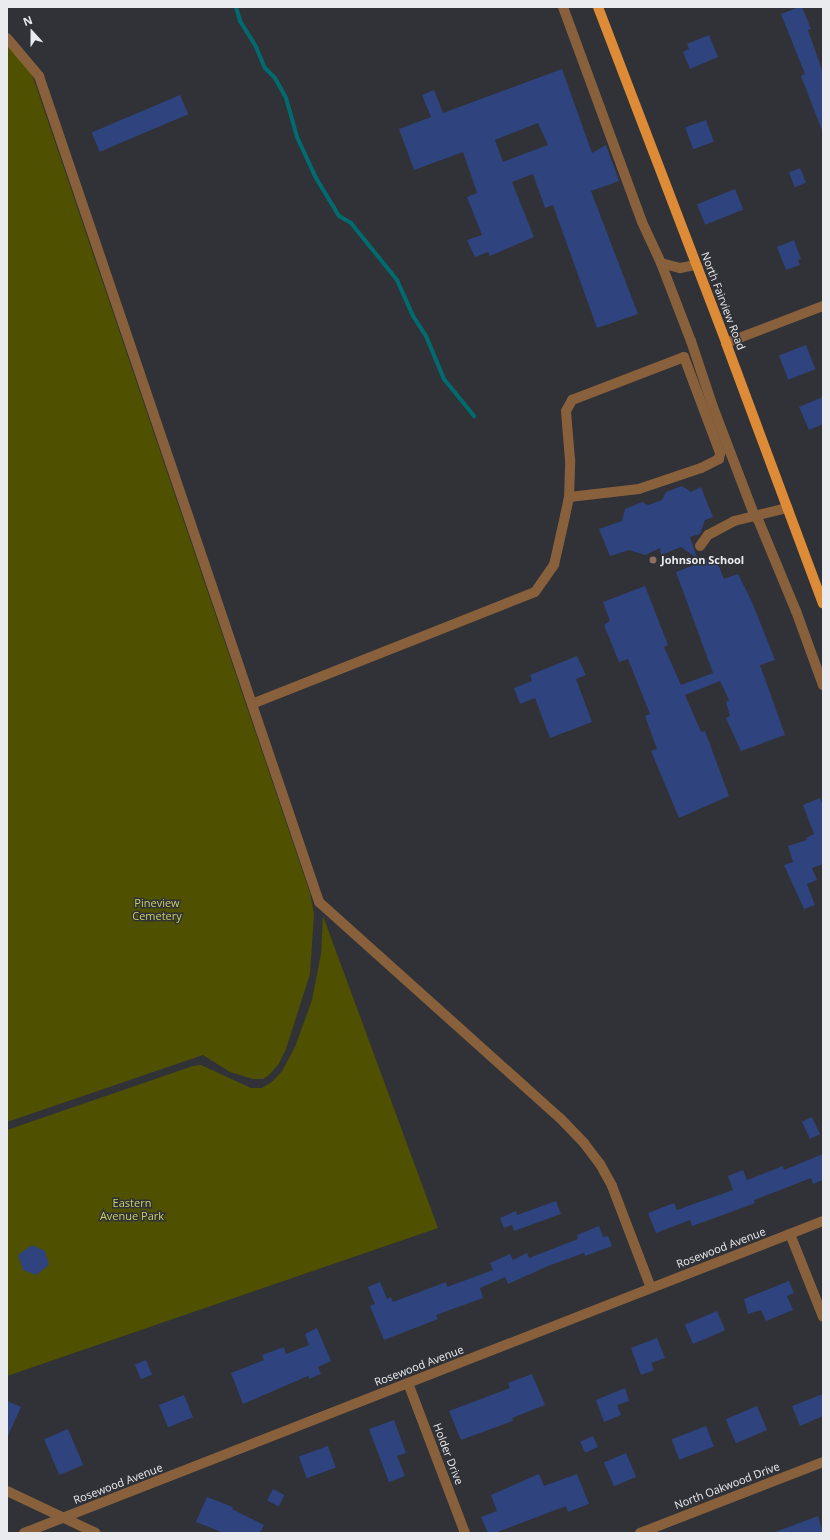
<!DOCTYPE html>
<html>
<head>
<meta charset="utf-8">
<style>
  body { margin:0 }
  #map { position:relative; width:830px; height:1540px; overflow:hidden; background:#303237; font-family:"Open Sans",sans-serif }
  div>[style] { position:absolute }
  [style*='--x'] { left:calc(var(--x)*1px); top:calc(var(--y)*1px); width:calc(var(--w)*1px); rotate:calc(var(--a)*1deg) }
  .green>* { inset:0; background:#4f5000 }
  .stream>* { height:4px; margin:-2px; padding:0 2px; transform-origin:2px; border-radius:2px; background:#006c6f }
  .building>* { inset:0; background:#2f437e; transform-origin:0 0 }
  .minor>* { height:10px; margin:-5px; padding:0 5px; transform-origin:5px; border-radius:5px; background:#88603c }
  .major>* { height:10px; margin:-5px; padding:0 5px; transform-origin:5px; border-radius:5px; background:#dd8b36 }
  .dots>* { width:11px; height:11px; translate:-50% -50%; box-sizing:border-box; border:2px solid #303237; border-radius:50% }
  span { translate:-50% -50%; white-space:nowrap; text-align:center; line-height:1.15; -webkit-text-stroke:3px #303237; paint-order:stroke }
  .street-label { font-size:11px; color:#eaebef }
  .poi-label { font-size:11px; color:#eaebef; font-weight:700 }
  .left { translate:0 -50%; text-align:left }
  .park-label { font-size:11px; color:#ccd062 }
  .frame { position:absolute; inset:0; border:8px solid #eaebef; pointer-events:none }
  .north { position:absolute; left:12px; top:12px; width:40px; height:40px; -webkit-text-stroke:3px #303237; paint-order:stroke; rotate:339deg; font-size:11px; font-weight:700; line-height:16px; text-align:center; color:#eaebef }
  .north::after { content:''; display:block; margin:auto; width:14px; height:18px; background:#eaebef; clip-path:polygon(50% 0,100% 100%,50% 72%,0 100%) }
</style>
</head>
<body>
<div id="map">
  <div class="green">
    <i style="clip-path:polygon(7px 44px,29px 68px,34px 80px,310px 893px,314px 914px,310px 974px,286px 1049px,278px 1065px,269px 1075px,263px 1079px,253px 1079px,230px 1072px,203px 1055px,7px 1122px)"></i>
    <i style="clip-path:polygon(323px 916px,438px 1228px,7px 1376px,7px 1130px,193px 1066px,201px 1065px,251px 1088px,262px 1088px,273px 1081px,282px 1071px,295px 1047px,312px 1000px,321px 954px)"></i>
  </div>
  <div class="stream">
    <i style="--x:236;--y:7;--w:15;--a:74"></i>
    <i style="--x:240;--y:21;--w:31;--a:58"></i>
    <i style="--x:256;--y:47;--w:23;--a:67"></i>
    <i style="--x:265;--y:68;--w:14;--a:45"></i>
    <i style="--x:275;--y:78;--w:23;--a:61"></i>
    <i style="--x:286;--y:98;--w:41;--a:74.2"></i>
    <i style="--x:297;--y:137;--w:45;--a:65.1"></i>
    <i style="--x:316;--y:178;--w:44;--a:58.8"></i>
    <i style="--x:339;--y:216;--w:14;--a:30"></i>
    <i style="--x:351;--y:223;--w:73;--a:51.1"></i>
    <i style="--x:397;--y:280;--w:39;--a:66"></i>
    <i style="--x:413;--y:316;--w:24;--a:57"></i>
    <i style="--x:426;--y:336;--w:47;--a:67.3"></i>
    <i style="--x:444;--y:379;--w:48;--a:51"></i>
  </div>
  <div class="building">
    <i style="clip-path:polygon(799px 7px,802px 7px,811px 29px,808px 30px,823px 73px,823px 133px,801px 76px,805px 74px,781px 14px)"></i>
    <i style="clip-path:polygon(709px 35px,718px 57px,690px 69px,683px 52px,689px 49px,687px 44px)"></i>
    <i style="clip-path:polygon(evenodd,562px 69px,592px 153px,606px 145px,619px 181px,591px 191px,638px 314px,597px 328px,553px 205px,545px 208px,533px 174px,512px 182px,534px 237px,490px 256px,488px 252px,475px 257px,467px 240px,482px 235px,467px 197px,477px 193px,463px 152px,414px 170px,399px 129px,431px 117px,422px 95px,434px 90px,443px 113px,562px 69px,538px 123px,548px 145px,503px 162px,495px 140px,538px 123px)"></i>
    <i style="left:180px;top:95px;width:21px;height:96px;rotate:67deg"></i>
    <i style="left:706px;top:120px;width:23px;height:22px;rotate:70deg"></i>
    <i style="left:800px;top:168px;width:16px;height:12px;rotate:68deg"></i>
    <i style="left:735px;top:189px;width:22px;height:41px;rotate:68deg"></i>
    <i style="clip-path:polygon(794px 240px,801px 259px,798px 260px,800px 265px,786px 270px,777px 247px)"></i>
    <i style="left:806px;top:345px;width:26px;height:29px;rotate:69deg"></i>
    <i style="clip-path:polygon(823px 397px,823px 424px,809px 430px,799px 407px)"></i>
    <i style="clip-path:polygon(682px 486px,691px 492px,701px 487px,713px 517px,705px 520px,700px 534px,690px 537px,697px 558px,681px 547px,661px 555px,660px 548px,645px 555px,629px 550px,610px 556px,599px 529px,622px 521px,625px 509px,642px 502px,648px 505px,662px 500px,666px 492px)"></i>
    <i style="clip-path:polygon(715px 557px,724px 579px,738px 574px,752px 602px,775px 660px,760px 665px,785px 735px,741px 751px,726px 718px,730px 716px,726px 702px,729px 700px,720px 681px,685px 695px,701px 732px,705px 731px,729px 796px,679px 818px,651px 751px,657px 749px,645px 716px,650px 714px,628px 659px,619px 662px,604px 625px,610px 621px,603px 602px,645px 586px,668px 645px,664px 647px,681px 685px,713px 673px,676px 572px)"></i>
    <i style="clip-path:polygon(577px 656px,586px 675px,576px 679px,592px 722px,550px 738px,535px 698px,520px 704px,514px 688px,532px 681px,530px 675px)"></i>
    <i style="clip-path:polygon(820px 798px,823px 805px,823px 864px,812px 868px,817px 880px,807px 884px,815px 905px,804px 909px,784px 865px,793px 862px,788px 846px,807px 840px,806px 838px,814px 834px,803px 805px)"></i>
    <i style="left:812px;top:1117px;width:19px;height:11px;rotate:65deg"></i>
    <i style="clip-path:polygon(823px 1154px,823px 1180px,813px 1184px,811px 1178px,754px 1200px,755px 1203px,723px 1215px,692px 1226px,690px 1220px,656px 1233px,648px 1213px,674px 1203px,677px 1210px,733px 1190px,728px 1176px,743px 1170px,747px 1180px,783px 1166px,784px 1170px)"></i>
    <i style="clip-path:polygon(556px 1201px,561px 1214px,514px 1231px,512px 1225px,504px 1228px,500px 1218px,516px 1211px,517px 1215px)"></i>
    <i style="clip-path:polygon(599px 1226px,603px 1237px,608px 1236px,612px 1246px,585px 1256px,584px 1253px,548px 1266px,508px 1284px,505px 1277px,480px 1288px,483px 1298px,436px 1315px,438px 1319px,384px 1340px,370px 1306px,375px 1304px,368px 1287px,380px 1282px,387px 1299px,391px 1297px,393px 1302px,446px 1282px,447px 1287px,493px 1270px,490px 1263px,510px 1254px,513px 1260px,527px 1253px,529px 1258px,578px 1239px,577px 1235px)"></i>
    <i style="clip-path:polygon(32px 1245px,45px 1251px,49px 1265px,36px 1275px,23px 1270px,18px 1255px)"></i>
    <i style="clip-path:polygon(789px 1281px,794px 1293px,787px 1296px,793px 1310px,766px 1321px,761px 1310px,748px 1314px,744px 1299px)"></i>
    <i style="left:717px;top:1311px;width:21px;height:35px;rotate:67deg"></i>
    <i style="clip-path:polygon(317px 1328px,331px 1361px,318px 1367px,321px 1374px,309px 1379px,308px 1376px,243px 1404px,231px 1373px,264px 1360px,262px 1355px,284px 1347px,286px 1354px,309px 1345px,305px 1334px)"></i>
    <i style="clip-path:polygon(657px 1338px,665px 1358px,651px 1363px,654px 1370px,641px 1375px,631px 1348px)"></i>
    <i style="left:146px;top:1360px;width:16px;height:12px;rotate:68deg"></i>
    <i style="clip-path:polygon(532px 1374px,545px 1405px,512px 1418px,513px 1421px,461px 1440px,449px 1411px,510px 1388px,508px 1383px)"></i>
    <i style="clip-path:polygon(625px 1388px,629px 1401px,617px 1405px,621px 1415px,604px 1422px,596px 1400px)"></i>
    <i style="clip-path:polygon(823px 1394px,823px 1416px,800px 1426px,792px 1406px)"></i>
    <i style="left:184px;top:1395px;width:24px;height:27px;rotate:68deg"></i>
    <i style="clip-path:polygon(7px 1401px,21px 1407px,7px 1438px)"></i>
    <i style="left:757px;top:1406px;width:26px;height:34px;rotate:67deg"></i>
    <i style="clip-path:polygon(394px 1420px,406px 1453px,397px 1456px,405px 1476px,389px 1482px,369px 1429px)"></i>
    <i style="left:706px;top:1426px;width:22px;height:37px;rotate:69deg"></i>
    <i style="left:68px;top:1429px;width:39px;height:26px;rotate:67deg"></i>
    <i style="left:593px;top:1436px;width:12px;height:14px;rotate:66deg"></i>
    <i style="left:328px;top:1446px;width:23px;height:31px;rotate:70deg"></i>
    <i style="left:626px;top:1453px;width:26px;height:24px;rotate:67deg"></i>
    <i style="clip-path:polygon(539px 1474px,544px 1486px,577px 1474px,589px 1504px,568px 1512px,566px 1506px,495px 1533px,488px 1533px,481px 1517px,497px 1511px,491px 1495px)"></i>
    <i style="left:273px;top:1489px;width:13px;height:13px;rotate:27deg"></i>
    <i style="clip-path:polygon(207px 1497px,233px 1507px,232px 1509px,264px 1525px,260px 1533px,224px 1533px,196px 1522px)"></i>
    <i style="clip-path:polygon(818px 1516px,823px 1533px,775px 1533px,775px 1532px)"></i>
  </div>
  <div class="minor">
    <i style="--x:563;--y:7;--w:229;--a:69.8"></i>
    <i style="--x:642;--y:222;--w:45;--a:65.1"></i>
    <i style="--x:661;--y:263;--w:84;--a:69"></i>
    <i style="--x:691;--y:341;--w:70;--a:71.6"></i>
    <i style="--x:713;--y:407;--w:118;--a:69.1"></i>
    <i style="--x:7;--y:38;--w:50;--a:49.9"></i>
    <i style="--x:39;--y:76;--w:872;--a:71.27"></i>
    <i style="--x:319;--y:902;--w:324;--a:41.9"></i>
    <i style="--x:560;--y:1118;--w:35;--a:46"></i>
    <i style="--x:584;--y:1143;--w:26;--a:53"></i>
    <i style="--x:600;--y:1164;--w:25;--a:61"></i>
    <i style="--x:612;--y:1186;--w:109;--a:69.1"></i>
    <i style="--x:661;--y:263;--w:20;--a:15"></i>
    <i style="--x:680;--y:268;--w:16;--a:-11"></i>
    <i style="--x:726;--y:343;--w:104;--a:-20.9"></i>
    <i style="--x:757;--y:517;--w:102;--a:67.5"></i>
    <i style="--x:796;--y:611;--w:79;--a:70"></i>
    <i style="--x:700;--y:546;--w:14;--a:-54"></i>
    <i style="--x:708;--y:535;--w:30;--a:-28"></i>
    <i style="--x:734;--y:521;--w:55;--a:-13.8"></i>
    <i style="--x:252;--y:704;--w:304;--a:-21.6"></i>
    <i style="--x:535;--y:592;--w:33;--a:-55"></i>
    <i style="--x:554;--y:565;--w:50;--a:-77.3"></i>
    <i style="--x:565;--y:516;--w:19;--a:-78"></i>
    <i style="--x:569;--y:497;--w:37;--a:-88"></i>
    <i style="--x:570;--y:460;--w:49;--a:-94.7"></i>
    <i style="--x:566;--y:411;--w:13;--a:-61"></i>
    <i style="--x:572;--y:400;--w:120;--a:-21"></i>
    <i style="--x:684;--y:357;--w:103;--a:69.4"></i>
    <i style="--x:720;--y:453;--w:6;--a:99"></i>
    <i style="--x:719;--y:459;--w:20;--a:153"></i>
    <i style="--x:701;--y:468;--w:65;--a:161.3"></i>
    <i style="--x:639;--y:489;--w:70;--a:173.5"></i>
    <i style="--x:790;--y:1234;--w:89;--a:68.3"></i>
    <i style="--x:408;--y:1383;--w:160;--a:69.2"></i>
    <i style="--x:7;--y:1491;--w:98;--a:25.3"></i>
    <i style="--x:24;--y:1533;--w:858;--a:-21.33"></i>
    <i style="--x:640;--y:1533;--w:196;--a:-21.2"></i>
  </div>
  <div class="major">
    <i style="--x:598;--y:7;--w:360;--a:69.1"></i>
    <i style="--x:726;--y:343;--w:278;--a:69.6"></i>
  </div>
  <div class="dots">
    <i style="left:653px;top:560px;background:#8d6e63"></i>
  </div>
  <div class="street-label">
    <span style="left:723px;top:301px;rotate:69deg">North Fairview Road</span>
    <span style="left:721px;top:1248px;rotate:-21deg">Rosewood Avenue</span>
    <span style="left:419px;top:1366px;rotate:-21deg">Rosewood Avenue</span>
    <span style="left:448px;top:1454px;rotate:69deg">Holder Drive</span>
    <span style="left:118px;top:1484px;rotate:-21deg">Rosewood Avenue</span>
    <span style="left:727px;top:1486px;rotate:-21deg">North Oakwood Drive</span>
  </div>
  <div class="poi-label">
    <span class="left" style="left:661px;top:560px">Johnson School</span>
  </div>
  <div class="park-label">
    <span style="left:157px;top:910px">Pineview<br>Cemetery</span>
    <span style="left:132px;top:1210px">Eastern<br>Avenue Park</span>
  </div>
  <div class="frame"></div>
  <div class="north">N</div>
</div>
</body>
</html>
